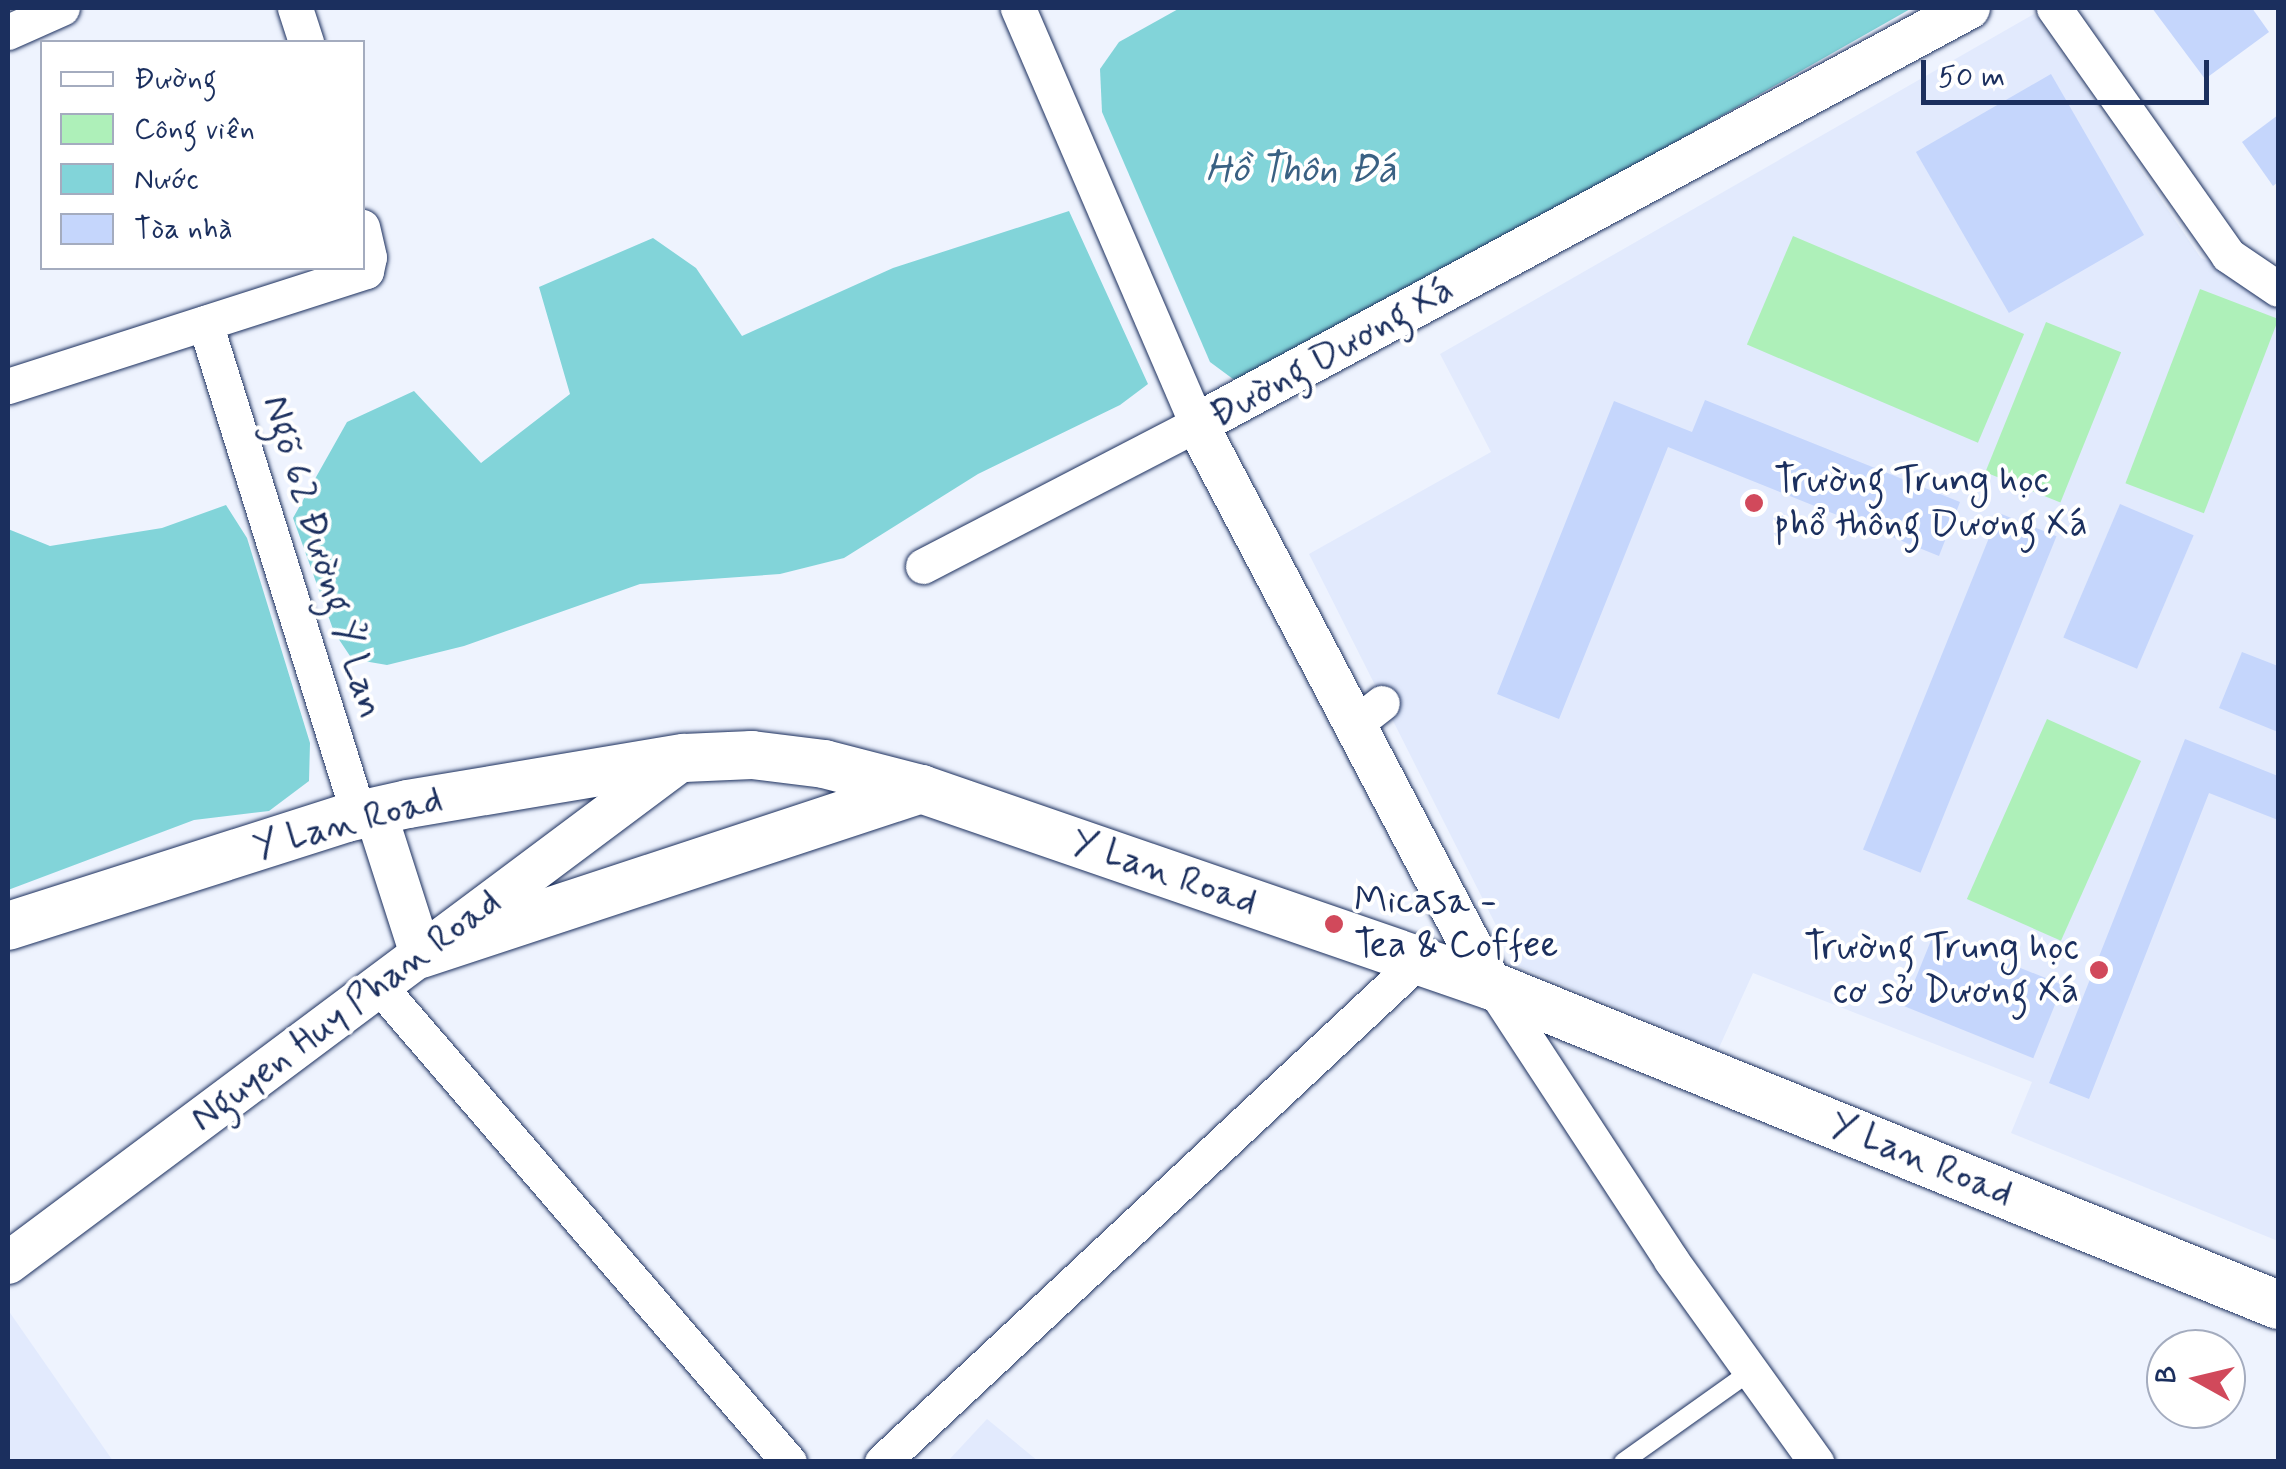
<!DOCTYPE html>
<html>
<head>
<meta charset="utf-8">
<style>
  body { margin:0 }
  #map { position:relative; width:2286px; height:1469px; overflow:hidden; background:#eef3fe; font-family:Mynerve,sans-serif }
  div>[style] { position:absolute }
  [style*='--x'] { left:calc(var(--x)*1px); top:calc(var(--y)*1px); width:calc(var(--w)*1px); rotate:calc(var(--a)*1deg) }
  .built>* { inset:0; background:#e2eafd }
  .green>* { inset:0; background:#aef0b9; transform-origin:0 0 }
  .water>* { inset:0; background:#82d4d9 }
  .building>* { inset:0; background:#c5d6fc; transform-origin:0 0 }
  .roads { filter:drop-shadow(0 0 2px #1b2f5e) drop-shadow(0 0 2px #1b2f5e) }
  .service>* { height:18px; margin:-9px; padding:0 9px; transform-origin:9px; border-radius:9px; background:#fff }
  .minor>* { height:35px; margin:-17.5px; padding:0 17.5px; transform-origin:17.5px; border-radius:17.5px; background:#fff }
  .tertiary>* { height:42px; margin:-21px; padding:0 21px; transform-origin:21px; border-radius:21px; background:#fff }
  .secondary>* { height:48px; margin:-24px; padding:0 24px; transform-origin:24px; border-radius:24px; background:#fff }
  .dots>* { width:28px; height:28px; translate:-50% -50%; box-sizing:border-box; border:5px solid #fff; border-radius:50% }
  span { translate:-50% -50%; white-space:nowrap; text-align:center; line-height:1.15; -webkit-text-stroke:8px #fff; paint-order:stroke }
  .street-label { font-size:38px; color:#1b2f5e }
  .poi-label { font-size:38px; color:#1b2f5e }
  .left { translate:0 -50%; text-align:left }
  .right { translate:-100% -50%; text-align:right }
  .water-label { font-size:40px; color:#3a6183; font-style:italic }
  .frame { position:absolute; inset:0; border:10px solid #1b2f5e; pointer-events:none }
  .legend { position:absolute; left:40px; top:40px; width:325px; height:230px; box-sizing:border-box; background:#fff; border:2px solid #a4acbf; margin:0; padding:12px 18px; list-style:none; font-size:30px; color:#1b2f5e }
  .legend li { display:flex; align-items:center; gap:20px; height:50px }
  .legend b { width:50px; border:2px solid #a4acbf }
  .north { position:absolute; left:2146px; top:1329px; width:100px; height:100px; box-sizing:border-box; background:#fff; border:2px solid #a4acbf; border-radius:50%; rotate:278deg; font-size:28px; font-weight:700; line-height:40px; text-align:center; color:#1b2f5e }
  .north::after { content:''; display:block; margin:auto; width:35px; height:45px; background:#d1495b; clip-path:polygon(50% 0,100% 100%,50% 72%,0 100%) }
  .scale { position:absolute; left:1921px; top:60px; width:288px; height:45px; box-sizing:border-box; border:5px solid #1b2f5e; border-top:0; padding-left:12px; font-size:30px; line-height:35px; white-space:nowrap; color:#1b2f5e; -webkit-text-stroke:8px #fff; paint-order:stroke }
</style>
</head>
<body>
<div id="map">
  <div class="built">
    <i style="clip-path:polygon(2034px 14px,2201px 258px,2223px 266px,2278px 304px,2278px 1241px,2011px 1133px,2032px 1082px,1753px 973px,1718px 1050px,1516px 965px,1309px 554px,1491px 452px,1440px 354px)"></i>
    <i style="clip-path:polygon(8px 1310px,113px 1461px,8px 1461px)"></i>
    <i style="clip-path:polygon(987px 1419px,1038px 1461px,948px 1461px)"></i>
  </div>
  <div class="green">
    <i style="left:1793px;top:236px;width:251px;height:118px;rotate:23deg"></i>
    <i style="left:2200px;top:289px;width:84px;height:208px;rotate:21deg"></i>
    <i style="left:2046px;top:322px;width:81px;height:162px;rotate:22deg"></i>
    <i style="left:2047px;top:719px;width:103px;height:197px;rotate:24deg"></i>
  </div>
  <div class="water">
    <i style="clip-path:polygon(1180px 8px,1912px 8px,1256px 380px,1233px 379px,1210px 362px,1102px 112px,1100px 69px,1119px 42px)"></i>
    <i style="clip-path:polygon(1069px 211px,1148px 384px,1120px 405px,978px 474px,844px 558px,780px 574px,640px 584px,464px 646px,387px 665px,352px 659px,334px 632px,293px 518px,347px 422px,414px 391px,481px 463px,570px 394px,539px 287px,653px 238px,696px 268px,742px 336px,893px 268px)"></i>
    <i style="clip-path:polygon(226px 505px,247px 538px,310px 743px,309px 781px,269px 811px,194px 820px,8px 890px,8px 529px,50px 546px,162px 528px)"></i>
  </div>
  <div class="building">
    <i style="clip-path:polygon(2152px 8px,2252px 8px,2269px 32px,2205px 79px)"></i>
    <i style="left:2051px;top:74px;width:186px;height:156px;rotate:60deg"></i>
    <i style="clip-path:polygon(2278px 115px,2278px 182px,2273px 186px,2242px 142px)"></i>
    <i style="clip-path:polygon(1705px 400px,1960px 502px,1939px 556px,1668px 447px,1559px 719px,1497px 694px,1614px 401px,1692px 432px)"></i>
    <i style="left:2120px;top:504px;width:80px;height:145px;rotate:23deg"></i>
    <i style="left:1999px;top:513px;width:62px;height:363px;rotate:22deg"></i>
    <i style="clip-path:polygon(2242px 652px,2278px 666px,2278px 732px,2219px 708px)"></i>
    <i style="clip-path:polygon(2185px 739px,2278px 776px,2278px 820px,2209px 793px,2089px 1099px,2049px 1083px)"></i>
    <i style="left:1934px;top:933px;width:139px;height:79px;rotate:22deg"></i>
  </div>
  <div class="roads">
    <div class="service">
      <i style="--x:1623;--y:1462;--w:157;--a:-35.4"></i>
    </div>
    <div class="minor">
      <i style="--x:295;--y:8;--w:36;--a:72"></i>
      <i style="--x:2054;--y:8;--w:302;--a:54.8"></i>
      <i style="--x:2228;--y:255;--w:60;--a:34.2"></i>
      <i style="--x:8;--y:32;--w:59;--a:-24"></i>
      <i style="--x:205;--y:323;--w:516;--a:72.65"></i>
      <i style="--x:8;--y:386;--w:376;--a:-17.8"></i>
      <i style="--x:366;--y:271;--w:14;--a:-78"></i>
      <i style="--x:369;--y:257;--w:31;--a:-103"></i>
      <i style="--x:923;--y:566;--w:309;--a:-27.4"></i>
      <i style="--x:1197;--y:424;--w:453;--a:-113.3"></i>
      <i style="--x:1355;--y:724;--w:34;--a:-38"></i>
      <i style="--x:379;--y:986;--w:628;--a:49.26"></i>
      <i style="--x:1492;--y:986;--w:327;--a:56.8"></i>
      <i style="--x:1671;--y:1260;--w:249;--a:54.3"></i>
      <i style="--x:882;--y:1462;--w:734;--a:-43.07"></i>
    </div>
    <div class="tertiary">
      <i style="--x:375;--y:811;--w:150;--a:72.2"></i>
      <i style="--x:1492;--y:986;--w:635;--a:-117.7"></i>
      <i style="--x:1197;--y:424;--w:877;--a:-28.32"></i>
      <i style="--x:8;--y:1263;--w:844;--a:-36.76"></i>
    </div>
    <div class="secondary">
      <i style="--x:8;--y:926;--w:355;--a:-17.7"></i>
      <i style="--x:346;--y:818;--w:64;--a:-12.7"></i>
      <i style="--x:408;--y:804;--w:280;--a:-9.5"></i>
      <i style="--x:684;--y:758;--w:68;--a:-2.5"></i>
      <i style="--x:752;--y:755;--w:73;--a:7.1"></i>
      <i style="--x:824;--y:764;--w:100;--a:14.5"></i>
      <i style="--x:921;--y:789;--w:604;--a:19.03"></i>
      <i style="--x:1492;--y:986;--w:848;--a:22.09"></i>
      <i style="--x:421;--y:954;--w:527;--a:-18.26"></i>
    </div>
  </div>
  <div class="dots">
    <i style="left:1754px;top:503px;background:#d1495b"></i>
    <i style="left:1334px;top:924px;background:#d1495b"></i>
    <i style="left:2099px;top:970px;background:#d1495b"></i>
  </div>
  <div class="street-label">
    <span style="left:1332px;top:353px;rotate:-29deg">Đường Dương Xá</span>
    <span style="left:322px;top:557px;rotate:73deg">Ngõ 62 Đường Ỷ Lan</span>
    <span style="left:348px;top:824px;rotate:-15deg">Y Lan Road</span>
    <span style="left:1164px;top:873px;rotate:19deg">Y Lan Road</span>
    <span style="left:346px;top:1011px;rotate:-37deg">Nguyen Huy Phan Road</span>
    <span style="left:1921px;top:1160px;rotate:22deg">Y Lan Road</span>
  </div>
  <div class="poi-label">
    <span class="left" style="left:1774px;top:503px">Trường Trung học<br>phổ thông Dương Xá</span>
    <span class="left" style="left:1354px;top:924px">Micasa -<br>Tea &amp; Coffee</span>
    <span class="right" style="left:2079px;top:970px">Trường Trung học<br>cơ sở Dương Xá</span>
  </div>
  <div class="water-label">
    <span style="left:1301px;top:170px">Hồ Thôn Đá</span>
  </div>
  <div class="frame"></div>
  <ul class="legend">
  <li><b style="height:12px;background:#fff"></b>Đường</li>
  <li><b style="height:28px;background:#aef0b9"></b>Công viên</li>
  <li><b style="height:28px;background:#82d4d9"></b>Nước</li>
  <li><b style="height:28px;background:#c5d6fc"></b>Tòa nhà</li>
  </ul>
  <div class="north">B</div>
  <div class="scale">50 m</div>
</div>
</body>
</html>
